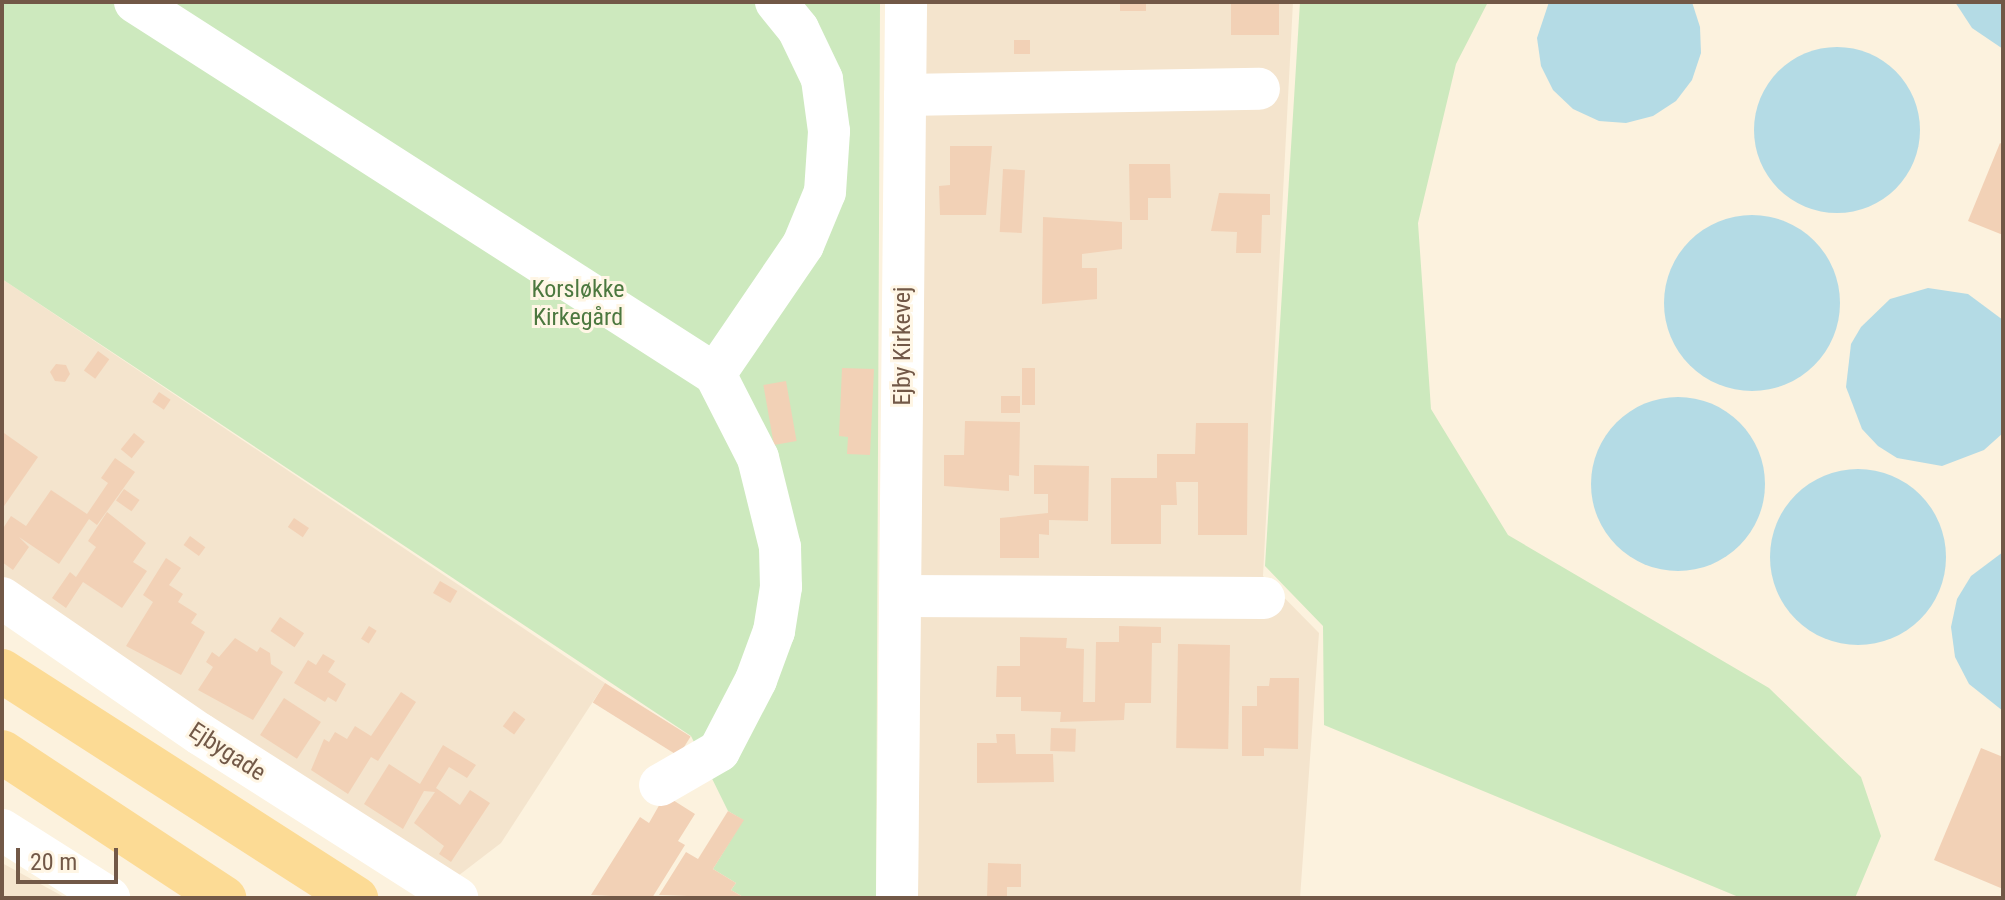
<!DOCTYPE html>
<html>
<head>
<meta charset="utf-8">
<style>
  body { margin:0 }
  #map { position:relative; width:2005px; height:900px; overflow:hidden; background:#fcf2de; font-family:"Roboto Condensed",sans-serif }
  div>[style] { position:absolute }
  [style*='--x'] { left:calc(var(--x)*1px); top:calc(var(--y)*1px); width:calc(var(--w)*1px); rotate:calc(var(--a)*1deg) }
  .residential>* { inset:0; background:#f4e4cd }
  .green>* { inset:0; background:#cde9be }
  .water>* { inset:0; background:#b4dbe5 }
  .round { border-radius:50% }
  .building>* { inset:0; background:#f2d1b6; transform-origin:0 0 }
  .minor>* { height:42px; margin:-21px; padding:0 21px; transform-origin:21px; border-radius:21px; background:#fff }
  .major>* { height:44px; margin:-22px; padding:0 22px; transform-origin:22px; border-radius:22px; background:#fcdb95 }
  span { translate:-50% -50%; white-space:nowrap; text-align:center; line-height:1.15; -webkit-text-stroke:6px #fff6e5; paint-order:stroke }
  .park-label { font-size:24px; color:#4c783f }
  .street-label { font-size:24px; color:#725847 }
  .frame { position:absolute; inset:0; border:4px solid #725847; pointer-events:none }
  .scale { position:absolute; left:16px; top:848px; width:102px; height:36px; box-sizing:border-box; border:4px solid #725847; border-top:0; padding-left:10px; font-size:24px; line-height:28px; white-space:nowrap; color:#725847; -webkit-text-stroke:6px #fff6e5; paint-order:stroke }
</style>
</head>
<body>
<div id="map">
  <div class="residential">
    <i style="clip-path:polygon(926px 2px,1293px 2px,1263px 576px,1319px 633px,1300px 898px,918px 898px)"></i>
    <i style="clip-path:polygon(2px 279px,605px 683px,501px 843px,454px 879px,2px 578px)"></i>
    <i style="clip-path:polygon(2px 863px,66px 898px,2px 898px)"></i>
  </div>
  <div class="green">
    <i style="clip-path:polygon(2px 2px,880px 2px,876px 898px,745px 898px,731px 890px,736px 883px,713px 869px,743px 820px,728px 811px,691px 736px,2px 279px)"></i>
    <i style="clip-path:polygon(1300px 2px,1488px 2px,1456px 64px,1418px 223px,1431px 409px,1508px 535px,1769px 688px,1861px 777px,1881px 836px,1855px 898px,1741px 898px,1324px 725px,1323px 626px,1265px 566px)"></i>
  </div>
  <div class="water">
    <i style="clip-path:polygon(1549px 2px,1692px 2px,1700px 27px,1701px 53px,1692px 80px,1676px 101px,1653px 116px,1626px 123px,1599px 121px,1573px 109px,1553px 90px,1541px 66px,1537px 38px)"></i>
    <i style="clip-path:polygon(1955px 2px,2003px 2px,2003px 49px,1972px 28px)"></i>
    <i class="round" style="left:1754px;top:47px;width:166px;height:166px"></i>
    <i class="round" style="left:1664px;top:215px;width:176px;height:176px"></i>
    <i style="clip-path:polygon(1928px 288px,1968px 294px,2003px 320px,2003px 433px,1984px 450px,1942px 466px,1897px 458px,1878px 446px,1862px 429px,1846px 387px,1851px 344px,1861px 327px,1890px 299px)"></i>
    <i class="round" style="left:1591px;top:397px;width:174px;height:174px"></i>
    <i class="round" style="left:1770px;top:469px;width:176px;height:176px"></i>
    <i style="clip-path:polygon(2003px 552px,2003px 711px,1969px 684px,1955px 657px,1951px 627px,1957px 599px,1971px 576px)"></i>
  </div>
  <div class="building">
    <i style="left:1120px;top:2px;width:26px;height:9px"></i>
    <i style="left:1231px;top:2px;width:48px;height:33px"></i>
    <i style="left:1014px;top:40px;width:16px;height:14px"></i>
    <i style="clip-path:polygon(2000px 143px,2003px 145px,2003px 235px,1968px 221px)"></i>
    <i style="clip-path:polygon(950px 146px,992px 146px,986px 215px,940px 215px,939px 186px,950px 185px)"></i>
    <i style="clip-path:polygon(1129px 164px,1170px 164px,1171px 198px,1148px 198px,1148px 220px,1130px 220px)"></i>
    <i style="left:1003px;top:169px;width:22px;height:63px;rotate:3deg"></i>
    <i style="clip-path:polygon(1219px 193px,1270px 194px,1270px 215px,1262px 215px,1261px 253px,1236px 253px,1237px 232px,1211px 231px)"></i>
    <i style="clip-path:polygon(1043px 217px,1122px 222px,1122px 249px,1082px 254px,1082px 268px,1097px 268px,1097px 299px,1042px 304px)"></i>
    <i style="left:98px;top:351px;width:14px;height:24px;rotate:36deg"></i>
    <i style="clip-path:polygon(56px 364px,66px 365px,70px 374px,65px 382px,55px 381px,50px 372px)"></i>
    <i style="clip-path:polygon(842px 368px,874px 369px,870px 455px,847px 454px,848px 437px,839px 436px)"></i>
    <i style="left:1022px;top:368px;width:13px;height:37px"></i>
    <i style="left:786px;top:381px;width:61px;height:23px;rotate:80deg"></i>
    <i style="left:159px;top:392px;width:14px;height:12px;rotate:34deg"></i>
    <i style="left:1001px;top:396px;width:19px;height:17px"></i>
    <i style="clip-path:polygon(965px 421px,1020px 422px,1019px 476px,1009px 475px,1009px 491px,944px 486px,944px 455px,964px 455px)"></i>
    <i style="clip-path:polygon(1196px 423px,1248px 423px,1247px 535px,1198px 535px,1198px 482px,1176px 482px,1177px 505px,1161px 505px,1161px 544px,1111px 544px,1111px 478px,1157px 478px,1157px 454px,1195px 454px)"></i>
    <i style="clip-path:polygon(4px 433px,38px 457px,2px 509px,2px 436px)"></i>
    <i style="left:134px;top:433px;width:14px;height:21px;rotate:39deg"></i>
    <i style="clip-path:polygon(115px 458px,135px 472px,97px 525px,89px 519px,59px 564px,19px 537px,29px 547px,13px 570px,2px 562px,2px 530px,11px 516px,26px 526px,51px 490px,87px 514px,108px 483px,101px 478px)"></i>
    <i style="clip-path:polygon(1034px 465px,1089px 466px,1088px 521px,1049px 520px,1049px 535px,1039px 534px,1039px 558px,1000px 558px,1000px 518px,1048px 513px,1048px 494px,1034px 494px)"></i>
    <i style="left:124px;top:489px;width:19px;height:14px;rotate:35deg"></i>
    <i style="clip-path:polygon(107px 512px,146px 543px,133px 562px,147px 571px,122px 608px,83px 582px,66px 608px,52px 598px,70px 572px,76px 577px,96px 547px,88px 541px)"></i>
    <i style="left:294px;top:518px;width:18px;height:11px;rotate:34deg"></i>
    <i style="left:190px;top:536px;width:19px;height:11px;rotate:36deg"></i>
    <i style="clip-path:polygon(166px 558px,181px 568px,169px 585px,183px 594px,178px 602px,197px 614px,191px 623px,205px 632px,181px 675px,126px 646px,153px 602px,143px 595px)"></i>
    <i style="left:440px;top:581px;width:20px;height:14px;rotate:30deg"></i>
    <i style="left:280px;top:617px;width:29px;height:17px;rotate:34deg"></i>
    <i style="left:369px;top:626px;width:9px;height:15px;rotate:32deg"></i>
    <i style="clip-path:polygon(1119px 626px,1161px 627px,1161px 643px,1152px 643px,1151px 703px,1125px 703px,1124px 720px,1060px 722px,1061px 712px,1021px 711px,1021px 697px,996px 697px,997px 666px,1020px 666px,1020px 637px,1067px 638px,1066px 648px,1084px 649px,1083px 702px,1095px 702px,1096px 642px,1119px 642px)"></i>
    <i style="clip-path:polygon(235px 638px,257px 652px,260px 647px,270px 653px,271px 664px,283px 672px,253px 720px,198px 690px,213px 667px,206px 662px,212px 652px,219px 657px)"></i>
    <i style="left:1178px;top:644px;width:52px;height:104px;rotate:1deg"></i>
    <i style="clip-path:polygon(323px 654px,335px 661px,328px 672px,346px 684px,336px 702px,328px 697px,325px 702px,294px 683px,308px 660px,316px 665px)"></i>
    <i style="clip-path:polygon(1270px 678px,1299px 678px,1298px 749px,1264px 748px,1264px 756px,1242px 756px,1242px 706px,1257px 706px,1257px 686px,1269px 686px)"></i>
    <i style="left:605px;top:683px;width:101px;height:23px;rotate:32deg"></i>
    <i style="clip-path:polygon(401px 692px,416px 702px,378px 761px,371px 757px,348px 794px,311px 770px,324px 739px,329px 742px,335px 732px,347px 739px,355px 726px,371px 736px)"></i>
    <i style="left:284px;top:698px;width:44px;height:44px;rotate:33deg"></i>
    <i style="left:514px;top:711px;width:14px;height:19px;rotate:36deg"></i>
    <i style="left:1051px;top:728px;width:25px;height:23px;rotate:2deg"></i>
    <i style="clip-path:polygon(996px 734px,1015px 734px,1016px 754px,1053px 754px,1054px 782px,977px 783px,977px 743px,997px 743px)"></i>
    <i style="clip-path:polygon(443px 745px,476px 765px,467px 778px,449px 767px,436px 788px,460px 805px,470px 790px,490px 803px,451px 862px,439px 854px,444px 846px,414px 823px,435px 792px,424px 791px,403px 829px,364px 804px,389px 764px,420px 784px)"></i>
    <i style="clip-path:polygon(1981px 748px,2003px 757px,2003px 889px,1934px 860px)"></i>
    <i style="clip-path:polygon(665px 795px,695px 814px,678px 841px,685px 845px,652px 898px,591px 895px,640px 817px,649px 823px)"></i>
    <i style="clip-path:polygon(728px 811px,744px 820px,713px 869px,736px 883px,731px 890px,745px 898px,659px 895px,686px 852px,698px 859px)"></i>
    <i style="clip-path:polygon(988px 863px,1021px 864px,1021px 887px,1007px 887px,1007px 898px,987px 898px)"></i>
  </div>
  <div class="minor">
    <i style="--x:135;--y:2;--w:689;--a:32.68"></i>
    <i style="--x:715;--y:374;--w:94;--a:62.9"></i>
    <i style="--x:758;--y:458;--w:92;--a:76.1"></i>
    <i style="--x:780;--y:547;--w:40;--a:88.6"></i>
    <i style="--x:781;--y:587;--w:45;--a:99"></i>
    <i style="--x:774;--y:631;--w:52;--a:110.2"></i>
    <i style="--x:756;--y:680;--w:80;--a:117.5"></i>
    <i style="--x:719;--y:751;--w:68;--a:150"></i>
    <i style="--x:905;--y:95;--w:354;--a:-1"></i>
    <i style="--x:715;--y:374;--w:156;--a:-55.7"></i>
    <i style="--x:803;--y:245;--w:57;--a:-67.5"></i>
    <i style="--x:825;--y:192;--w:61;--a:-86.2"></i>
    <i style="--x:829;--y:131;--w:52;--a:-97.7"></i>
    <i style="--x:822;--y:79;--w:55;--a:-115.6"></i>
    <i style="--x:798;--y:29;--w:35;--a:-129"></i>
    <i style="--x:900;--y:596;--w:364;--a:0.3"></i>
    <i style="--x:2;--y:598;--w:240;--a:34.5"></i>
    <i style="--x:200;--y:734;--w:305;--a:32.5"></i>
    <i style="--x:2;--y:830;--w:127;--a:32.4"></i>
    <i style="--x:897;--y:898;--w:896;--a:-89.42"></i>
  </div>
  <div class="major">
    <i style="--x:2;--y:671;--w:421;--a:32.7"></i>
    <i style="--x:2;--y:752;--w:266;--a:33.3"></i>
  </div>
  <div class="park-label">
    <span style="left:578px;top:304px">Korsløkke<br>Kirkegård</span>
  </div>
  <div class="street-label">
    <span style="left:903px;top:346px;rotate:-90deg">Ejby Kirkevej</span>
    <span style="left:227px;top:752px;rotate:33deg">Ejbygade</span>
  </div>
  <div class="frame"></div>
  <div class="scale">20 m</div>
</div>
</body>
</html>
